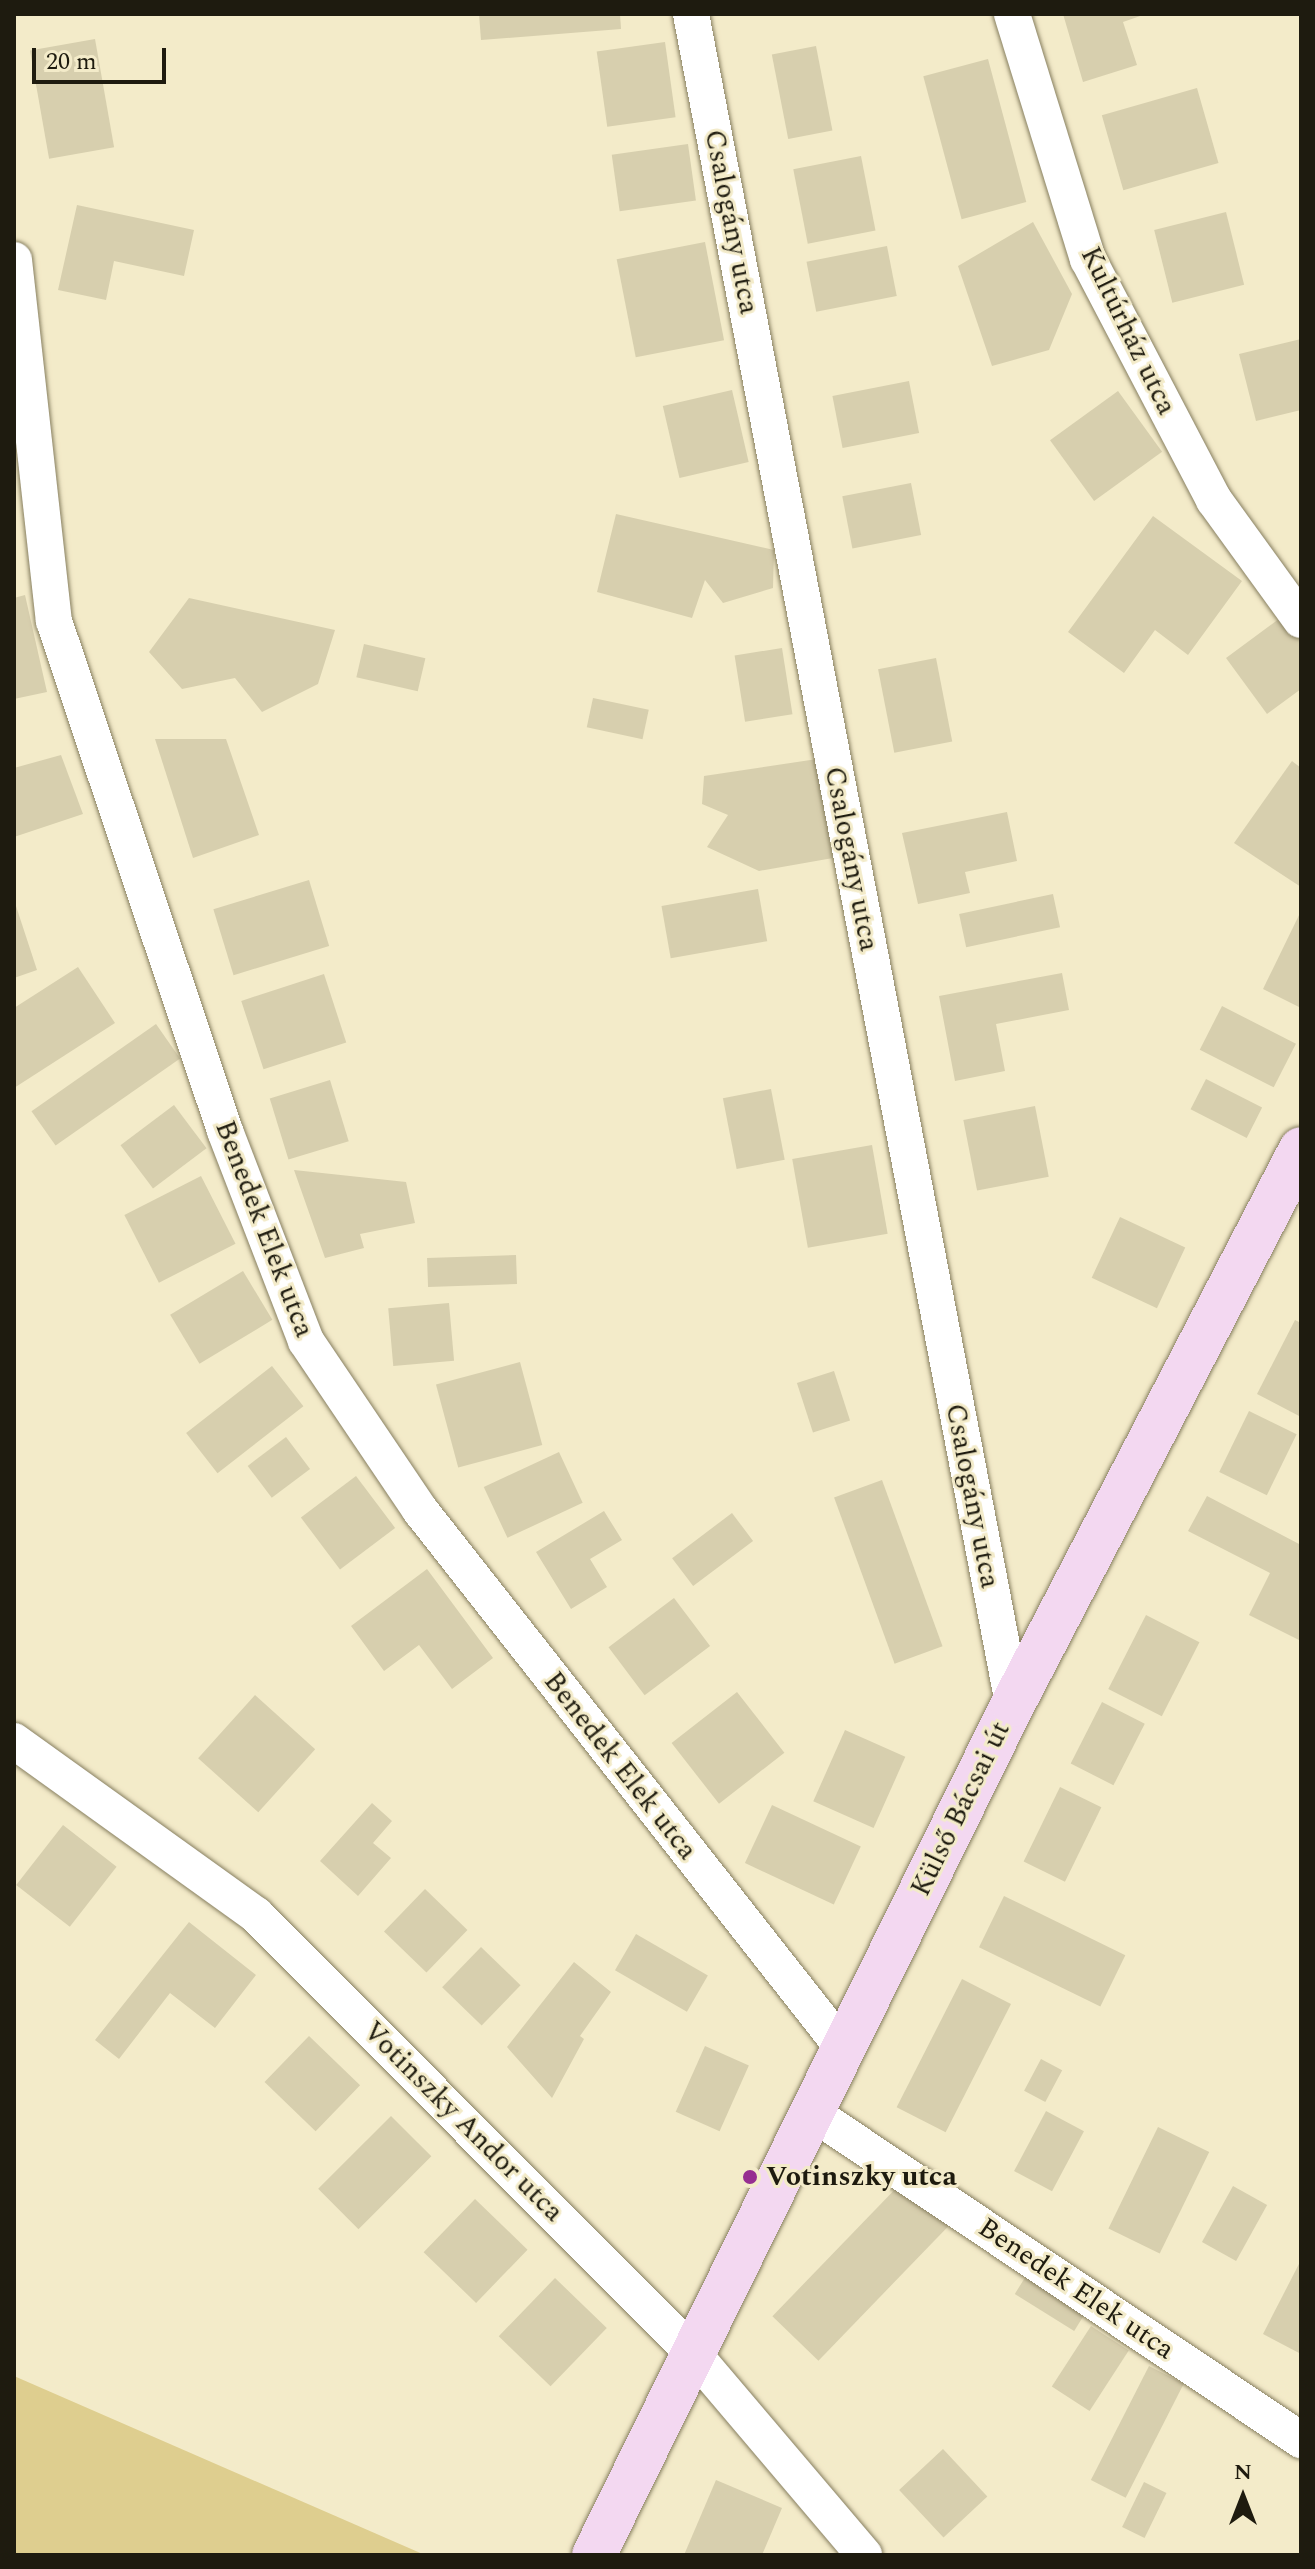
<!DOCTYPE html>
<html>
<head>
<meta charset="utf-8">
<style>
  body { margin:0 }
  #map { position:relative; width:1315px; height:2569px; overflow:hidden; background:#f3ebc9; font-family:Spectral,serif }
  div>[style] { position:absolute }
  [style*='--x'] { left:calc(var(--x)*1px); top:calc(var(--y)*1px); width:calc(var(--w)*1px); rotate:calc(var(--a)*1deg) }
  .green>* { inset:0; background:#dece8f }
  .building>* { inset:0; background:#d7cfae; transform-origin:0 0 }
  .roads { filter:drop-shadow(0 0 2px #877f60) drop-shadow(0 0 2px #877f60) }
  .street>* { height:36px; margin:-18px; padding:0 18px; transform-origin:18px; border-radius:18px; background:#fff }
  .secondary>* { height:44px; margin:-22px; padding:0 22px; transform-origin:22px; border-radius:22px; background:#f3d8f1 }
  .dots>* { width:22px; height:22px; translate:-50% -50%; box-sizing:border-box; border:4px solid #f3ebc9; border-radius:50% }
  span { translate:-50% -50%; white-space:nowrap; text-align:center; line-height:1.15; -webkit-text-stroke:6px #f3ebc9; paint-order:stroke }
  .street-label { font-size:28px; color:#1e1b0f }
  .poi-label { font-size:28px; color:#1e1b0f; font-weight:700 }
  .left { translate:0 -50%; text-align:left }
  .frame { position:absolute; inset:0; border:16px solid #1e1b0f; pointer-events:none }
  .north { position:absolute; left:1203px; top:2457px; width:80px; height:80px; -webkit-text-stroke:6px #f3ebc9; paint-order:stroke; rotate:0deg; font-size:22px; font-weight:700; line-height:32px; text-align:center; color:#1e1b0f }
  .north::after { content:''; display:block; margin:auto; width:28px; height:36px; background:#1e1b0f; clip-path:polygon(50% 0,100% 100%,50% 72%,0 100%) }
  .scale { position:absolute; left:32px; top:48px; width:134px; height:36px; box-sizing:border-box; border:4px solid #1e1b0f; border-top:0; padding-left:10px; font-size:24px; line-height:28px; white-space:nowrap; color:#1e1b0f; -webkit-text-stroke:6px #f3ebc9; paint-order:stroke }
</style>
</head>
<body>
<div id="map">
  <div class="green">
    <i style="clip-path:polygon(14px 2376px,425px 2555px,14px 2555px)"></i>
  </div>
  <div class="building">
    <i style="clip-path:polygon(479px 14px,620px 14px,621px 29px,481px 40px)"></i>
    <i style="clip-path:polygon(1063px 14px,1146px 14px,1123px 22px,1137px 65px,1083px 82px)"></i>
    <i style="left:95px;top:39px;width:110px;height:66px;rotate:80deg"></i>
    <i style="left:665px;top:42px;width:76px;height:69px;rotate:82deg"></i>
    <i style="left:816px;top:46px;width:86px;height:45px;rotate:79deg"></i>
    <i style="left:988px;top:59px;width:148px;height:67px;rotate:75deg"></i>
    <i style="left:1197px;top:88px;width:78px;height:99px;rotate:74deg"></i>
    <i style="left:688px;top:144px;width:57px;height:77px;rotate:82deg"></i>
    <i style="left:861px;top:156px;width:76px;height:69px;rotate:79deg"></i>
    <i style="clip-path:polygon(77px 205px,194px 230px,184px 276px,114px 261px,106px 300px,58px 290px)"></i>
    <i style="left:1226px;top:212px;width:75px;height:74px;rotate:76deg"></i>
    <i style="clip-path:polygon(1033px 222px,1072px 294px,1049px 350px,992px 366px,958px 266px)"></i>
    <i style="left:705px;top:242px;width:100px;height:90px;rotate:79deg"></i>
    <i style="left:887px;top:246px;width:51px;height:82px;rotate:79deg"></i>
    <i style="clip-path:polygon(1301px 339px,1301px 410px,1256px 421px,1239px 354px)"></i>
    <i style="left:909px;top:381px;width:53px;height:78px;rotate:79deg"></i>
    <i style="left:732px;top:390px;width:74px;height:71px;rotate:77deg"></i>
    <i style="left:1118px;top:391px;width:75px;height:84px;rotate:54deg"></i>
    <i style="left:911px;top:483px;width:53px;height:70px;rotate:79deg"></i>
    <i style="clip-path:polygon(616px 514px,774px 550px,773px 588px,723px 603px,705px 580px,692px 618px,597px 592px)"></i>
    <i style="clip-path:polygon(1153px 516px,1242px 581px,1188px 655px,1155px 630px,1124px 673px,1068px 632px)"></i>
    <i style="clip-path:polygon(25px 595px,47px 692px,14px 699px,14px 598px)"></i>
    <i style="clip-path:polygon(189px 598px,335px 630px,318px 684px,262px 712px,235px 678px,182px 689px,149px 652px)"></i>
    <i style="clip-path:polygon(1283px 616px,1301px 641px,1301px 689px,1267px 714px,1226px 658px)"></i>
    <i style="left:364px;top:644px;width:63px;height:34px;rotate:13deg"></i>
    <i style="left:782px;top:648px;width:67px;height:48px;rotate:81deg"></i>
    <i style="left:936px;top:658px;width:85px;height:59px;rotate:79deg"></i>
    <i style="left:593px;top:698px;width:57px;height:30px;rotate:12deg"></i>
    <i style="clip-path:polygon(155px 739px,226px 739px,259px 835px,193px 858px)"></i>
    <i style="clip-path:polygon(61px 755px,83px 814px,14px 837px,14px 768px)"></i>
    <i style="clip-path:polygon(817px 759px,833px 858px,759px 871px,707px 847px,728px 815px,702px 804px,704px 776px)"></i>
    <i style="clip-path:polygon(1292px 761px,1301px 768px,1301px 887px,1234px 843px)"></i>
    <i style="clip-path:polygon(1007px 812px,1017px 861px,965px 872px,970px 893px,918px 904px,902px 833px)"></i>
    <i style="left:309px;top:880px;width:69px;height:100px;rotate:73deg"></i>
    <i style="left:758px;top:889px;width:53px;height:98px;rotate:80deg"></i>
    <i style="left:1053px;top:894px;width:34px;height:96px;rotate:78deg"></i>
    <i style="clip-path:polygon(15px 903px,37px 970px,14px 978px,14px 904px)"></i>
    <i style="clip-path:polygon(1301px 911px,1301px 1008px,1263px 989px)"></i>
    <i style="clip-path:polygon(78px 967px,115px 1023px,14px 1088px,14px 1008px)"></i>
    <i style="clip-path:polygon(1062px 973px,1069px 1010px,996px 1024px,1005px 1071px,955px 1081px,939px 996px)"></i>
    <i style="left:324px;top:974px;width:72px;height:87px;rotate:72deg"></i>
    <i style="left:1222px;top:1006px;width:83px;height:49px;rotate:27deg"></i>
    <i style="left:156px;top:1024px;width:42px;height:152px;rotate:55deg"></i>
    <i style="left:1206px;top:1079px;width:63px;height:34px;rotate:27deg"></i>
    <i style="left:330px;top:1080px;width:64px;height:63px;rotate:73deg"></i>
    <i style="left:771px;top:1089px;width:72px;height:49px;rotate:79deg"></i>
    <i style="left:174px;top:1105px;width:54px;height:67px;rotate:53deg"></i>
    <i style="left:1035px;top:1106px;width:72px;height:73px;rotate:79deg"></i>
    <i style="left:872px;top:1145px;width:90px;height:81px;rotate:80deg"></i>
    <i style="clip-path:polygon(294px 1170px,406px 1182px,415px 1223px,360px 1234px,364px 1248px,325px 1258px)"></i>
    <i style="left:201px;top:1176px;width:76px;height:86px;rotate:63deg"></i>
    <i style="left:1120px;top:1217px;width:72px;height:67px;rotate:25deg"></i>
    <i style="left:516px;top:1255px;width:29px;height:89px;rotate:88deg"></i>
    <i style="left:243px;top:1271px;width:57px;height:85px;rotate:59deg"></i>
    <i style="left:449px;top:1303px;width:58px;height:61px;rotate:85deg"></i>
    <i style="clip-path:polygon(1295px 1320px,1301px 1323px,1301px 1417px,1257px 1394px)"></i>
    <i style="left:520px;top:1362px;width:86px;height:87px;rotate:75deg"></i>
    <i style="left:272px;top:1366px;width:51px;height:109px;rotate:52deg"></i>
    <i style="left:834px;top:1371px;width:52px;height:39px;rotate:72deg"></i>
    <i style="left:1249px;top:1411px;width:53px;height:68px;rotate:26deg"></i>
    <i style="left:286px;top:1437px;width:40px;height:48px;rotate:53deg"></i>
    <i style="left:559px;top:1452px;width:56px;height:83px;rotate:65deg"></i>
    <i style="left:356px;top:1476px;width:65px;height:69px;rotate:53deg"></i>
    <i style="left:882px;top:1480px;width:177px;height:51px;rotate:70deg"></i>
    <i style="clip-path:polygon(1207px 1496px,1301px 1545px,1301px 1641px,1249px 1615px,1270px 1573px,1188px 1531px)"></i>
    <i style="clip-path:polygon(604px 1511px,622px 1540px,590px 1559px,607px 1587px,571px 1609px,536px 1552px)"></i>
    <i style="left:732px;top:1513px;width:35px;height:75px;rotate:53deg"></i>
    <i style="clip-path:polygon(427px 1569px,493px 1658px,452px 1689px,419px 1645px,384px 1671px,351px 1626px)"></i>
    <i style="left:674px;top:1598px;width:60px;height:82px;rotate:53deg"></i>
    <i style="left:1146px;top:1615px;width:60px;height:83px;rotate:27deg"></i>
    <i style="left:737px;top:1692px;width:77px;height:83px;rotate:52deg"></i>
    <i style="left:255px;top:1695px;width:81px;height:85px;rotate:42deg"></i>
    <i style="left:1102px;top:1702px;width:48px;height:69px;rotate:27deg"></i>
    <i style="left:845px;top:1730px;width:66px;height:78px;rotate:24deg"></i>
    <i style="left:1060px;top:1787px;width:46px;height:83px;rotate:26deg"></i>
    <i style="clip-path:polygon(372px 1803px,392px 1821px,373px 1843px,391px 1858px,358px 1896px,320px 1861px)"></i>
    <i style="left:772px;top:1805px;width:98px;height:64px;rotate:25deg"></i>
    <i style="left:63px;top:1825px;width:68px;height:76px;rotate:38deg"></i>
    <i style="left:425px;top:1889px;width:59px;height:59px;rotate:44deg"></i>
    <i style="left:1004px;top:1896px;width:135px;height:57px;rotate:26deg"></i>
    <i style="clip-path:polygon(189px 1922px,256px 1975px,215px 2028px,170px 1993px,119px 2059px,95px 2040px)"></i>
    <i style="left:636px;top:1934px;width:83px;height:42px;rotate:30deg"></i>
    <i style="left:481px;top:1947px;width:55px;height:56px;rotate:44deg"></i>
    <i style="clip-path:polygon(574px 1962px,611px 1992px,580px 2036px,584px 2039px,552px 2098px,507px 2047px)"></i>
    <i style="left:962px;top:1979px;width:55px;height:144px;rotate:27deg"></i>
    <i style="left:309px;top:2036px;width:71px;height:64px;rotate:44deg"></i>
    <i style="left:705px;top:2046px;width:48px;height:72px;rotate:24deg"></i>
    <i style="left:1041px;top:2059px;width:24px;height:36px;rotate:28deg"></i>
    <i style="left:1046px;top:2111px;width:43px;height:68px;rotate:28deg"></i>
    <i style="left:391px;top:2116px;width:57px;height:103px;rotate:45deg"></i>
    <i style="left:1158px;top:2127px;width:57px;height:113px;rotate:26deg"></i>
    <i style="left:903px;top:2181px;width:64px;height:188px;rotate:44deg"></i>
    <i style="left:1233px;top:2186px;width:39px;height:64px;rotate:29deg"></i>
    <i style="left:475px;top:2199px;width:73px;height:74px;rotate:44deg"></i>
    <i style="left:1036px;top:2260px;width:70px;height:40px;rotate:32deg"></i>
    <i style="clip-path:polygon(1301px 2260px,1301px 2354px,1263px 2334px)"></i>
    <i style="left:555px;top:2278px;width:72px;height:81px;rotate:44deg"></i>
    <i style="left:1091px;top:2326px;width:45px;height:72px;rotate:33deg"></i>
    <i style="left:1149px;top:2366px;width:39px;height:128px;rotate:27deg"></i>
    <i style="left:943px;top:2449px;width:65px;height:60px;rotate:47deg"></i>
    <i style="clip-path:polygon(716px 2480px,782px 2508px,762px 2555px,684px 2555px)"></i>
    <i style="left:1144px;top:2482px;width:25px;height:50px;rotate:26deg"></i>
  </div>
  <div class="roads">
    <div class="street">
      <i style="--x:691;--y:14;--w:1720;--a:79.21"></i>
      <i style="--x:1012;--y:14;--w:257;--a:72.8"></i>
      <i style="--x:1088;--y:259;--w:272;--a:62.4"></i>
      <i style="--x:1214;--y:500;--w:148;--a:54.1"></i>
      <i style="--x:14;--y:260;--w:363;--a:83.7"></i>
      <i style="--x:54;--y:621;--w:538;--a:71.46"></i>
      <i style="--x:225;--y:1131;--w:225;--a:68.9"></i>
      <i style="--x:306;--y:1341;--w:204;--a:56"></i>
      <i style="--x:420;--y:1510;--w:684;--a:51.82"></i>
      <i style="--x:14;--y:1741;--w:298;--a:35.7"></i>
      <i style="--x:256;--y:1915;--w:617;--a:45.07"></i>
      <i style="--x:692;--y:2352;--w:266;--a:49.7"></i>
      <i style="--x:811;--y:2112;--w:590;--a:33.8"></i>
    </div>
    <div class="secondary">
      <i style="--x:594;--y:2555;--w:949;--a:-63.79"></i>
      <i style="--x:1013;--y:1704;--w:625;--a:-62.57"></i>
    </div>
  </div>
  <div class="dots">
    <i style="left:750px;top:2177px;background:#962e91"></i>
  </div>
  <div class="street-label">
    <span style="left:731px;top:222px;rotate:79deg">Csalogány utca</span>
    <span style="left:1128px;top:331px;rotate:64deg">Kultúrház utca</span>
    <span style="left:851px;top:859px;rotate:79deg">Csalogány utca</span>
    <span style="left:264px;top:1229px;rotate:69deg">Benedek Elek utca</span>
    <span style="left:972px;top:1496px;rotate:79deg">Csalogány utca</span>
    <span style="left:620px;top:1766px;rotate:52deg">Benedek Elek utca</span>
    <span style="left:961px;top:1809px;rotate:-64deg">Külső Bácsai út</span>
    <span style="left:463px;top:2122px;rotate:45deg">Votinszky Andor utca</span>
    <span style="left:1076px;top:2289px;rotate:34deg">Benedek Elek utca</span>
  </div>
  <div class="poi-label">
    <span class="left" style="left:766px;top:2177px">Votinszky utca</span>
  </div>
  <div class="frame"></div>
  <div class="north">N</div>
  <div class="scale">20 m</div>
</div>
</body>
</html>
